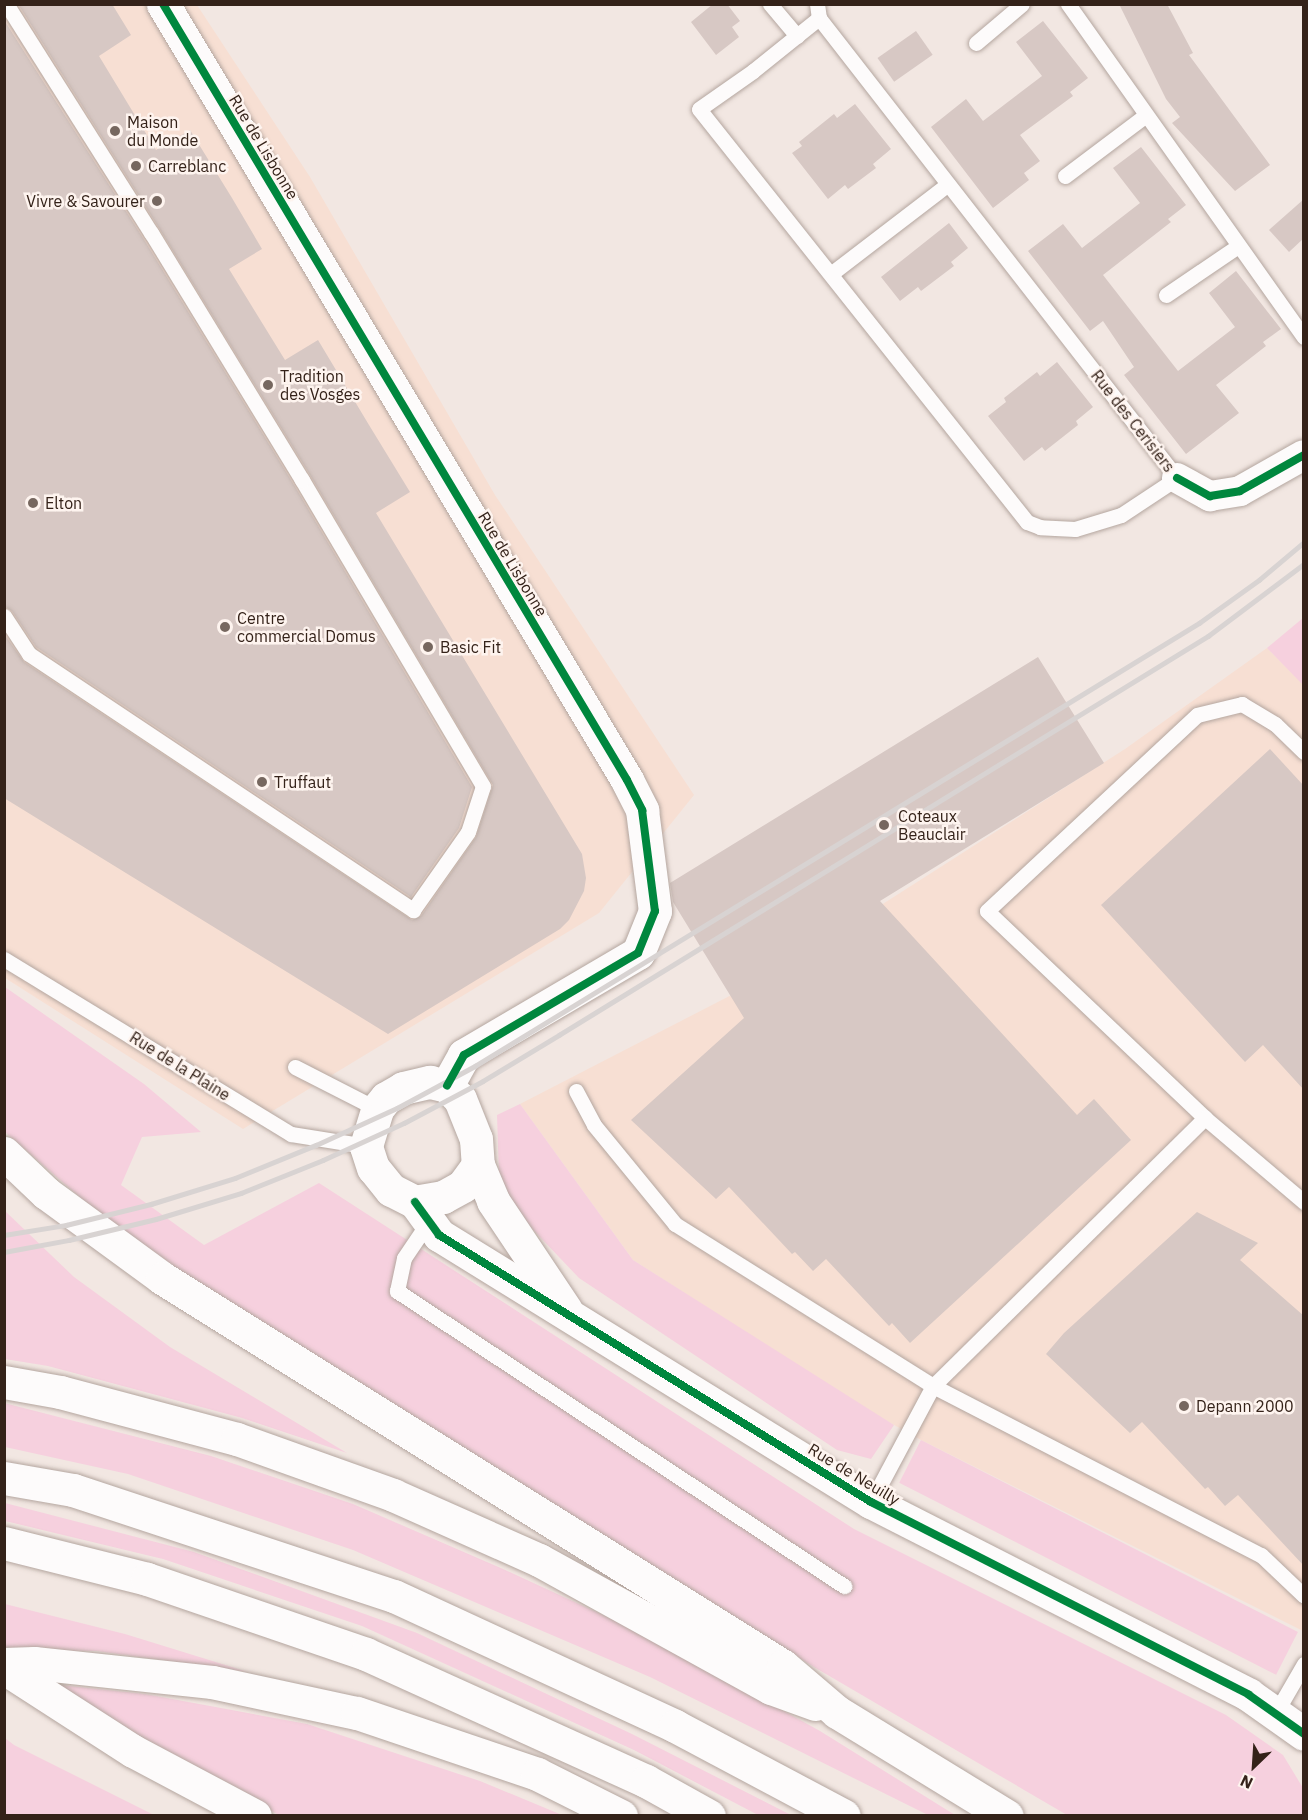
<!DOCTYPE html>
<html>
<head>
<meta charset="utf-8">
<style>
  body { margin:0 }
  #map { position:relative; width:1308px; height:1820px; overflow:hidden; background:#f2e7e2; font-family:"IBM Plex Sans",sans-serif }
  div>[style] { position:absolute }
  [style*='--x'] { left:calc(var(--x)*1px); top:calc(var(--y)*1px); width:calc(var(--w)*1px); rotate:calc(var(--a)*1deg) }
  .built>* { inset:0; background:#f7dfd3 }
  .green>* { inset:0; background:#f6d0de; transform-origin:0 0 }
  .building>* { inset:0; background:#d7c8c4; transform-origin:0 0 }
  .roads { filter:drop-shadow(0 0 2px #b4a69f) drop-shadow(0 0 2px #b4a69f) }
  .service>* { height:15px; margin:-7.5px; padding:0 7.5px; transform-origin:7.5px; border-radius:7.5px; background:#fdfbfb }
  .minor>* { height:30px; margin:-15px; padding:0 15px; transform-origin:15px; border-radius:15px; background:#fdfbfb }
  .tertiary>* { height:33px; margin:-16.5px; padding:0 16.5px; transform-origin:16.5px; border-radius:16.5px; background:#fdfbfb }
  .motorway>* { height:33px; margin:-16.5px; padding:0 16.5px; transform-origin:16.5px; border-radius:16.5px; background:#fdfbfb }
  .rail>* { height:4.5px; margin:-2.25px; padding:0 2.25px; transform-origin:2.25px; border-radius:2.25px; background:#d8d3d2 }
  .cycleway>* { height:8px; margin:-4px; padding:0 4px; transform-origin:4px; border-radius:4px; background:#00873e }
  .dots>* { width:16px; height:16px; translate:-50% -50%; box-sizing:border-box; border:3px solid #fef4ef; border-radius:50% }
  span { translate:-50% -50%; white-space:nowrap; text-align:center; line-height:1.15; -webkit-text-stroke:5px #fef4ef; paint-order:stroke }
  .poi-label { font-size:16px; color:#342219 }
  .left { translate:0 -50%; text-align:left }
  .right { translate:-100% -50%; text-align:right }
  .street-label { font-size:16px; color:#342219 }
  .frame { position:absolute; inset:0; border:6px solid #342219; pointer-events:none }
  .north { position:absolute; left:1224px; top:1736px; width:60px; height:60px; -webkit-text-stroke:4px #fef4ef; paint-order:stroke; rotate:205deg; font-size:16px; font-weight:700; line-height:24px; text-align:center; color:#342219 }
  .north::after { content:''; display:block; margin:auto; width:21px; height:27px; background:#342219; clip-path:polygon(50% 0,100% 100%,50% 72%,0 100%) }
</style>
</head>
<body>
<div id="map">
  <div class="built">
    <i style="clip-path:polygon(4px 5px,197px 5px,310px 177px,495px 495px,694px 795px,599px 913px,243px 1129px,5px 978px)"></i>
    <i style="clip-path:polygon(1267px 648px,1304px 684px,1303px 1631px,921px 1440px,869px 1411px,633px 1260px,520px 1104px,778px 971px,1125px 749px)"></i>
  </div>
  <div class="green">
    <i style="clip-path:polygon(1303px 618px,1303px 685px,1267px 648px)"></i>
    <i style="clip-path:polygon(5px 987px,144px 1084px,201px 1132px,142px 1137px,121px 1185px,204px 1245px,319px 1183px,854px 1529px,1226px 1715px,1283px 1755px,1303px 1788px,1303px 1815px,1067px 1815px,814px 1667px,144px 1253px,5px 1132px)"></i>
    <i style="clip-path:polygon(520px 1104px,633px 1260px,894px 1425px,871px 1459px,837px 1450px,579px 1278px,519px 1215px,499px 1175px,497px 1115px)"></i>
    <i style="clip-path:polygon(4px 1210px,74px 1277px,170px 1347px,347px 1453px,242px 1418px,48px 1366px,5px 1359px)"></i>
    <i style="clip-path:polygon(4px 1403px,211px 1456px,353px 1504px,503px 1569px,644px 1634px,820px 1731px,955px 1815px,928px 1815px,650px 1677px,353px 1550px,128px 1474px,5px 1447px)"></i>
    <i style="left:921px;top:1440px;width:423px;height:48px;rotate:27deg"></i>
    <i style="clip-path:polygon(5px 1503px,194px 1552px,417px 1633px,632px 1734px,791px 1815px,758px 1815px,634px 1750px,362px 1626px,163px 1559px,5px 1521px)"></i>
    <i style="clip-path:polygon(5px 1604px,125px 1634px,248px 1672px,96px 1651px,6px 1650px)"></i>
    <i style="clip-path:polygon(60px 1685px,145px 1694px,307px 1724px,480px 1781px,562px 1815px,279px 1815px,181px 1764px)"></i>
    <i style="clip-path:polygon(5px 1738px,14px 1745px,154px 1815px,5px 1815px)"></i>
  </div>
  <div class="building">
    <i style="clip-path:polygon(18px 4px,112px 4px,131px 35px,99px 56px,156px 150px,190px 130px,232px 198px,262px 249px,229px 269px,285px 360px,318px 340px,369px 425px,410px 492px,376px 513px,582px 854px,586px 878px,584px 891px,569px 920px,560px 929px,388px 1034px,4px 798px,4px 634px,24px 662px,412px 920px,421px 916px,476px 837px,493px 785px,310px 475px,159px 228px)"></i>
    <i style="clip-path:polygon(713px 4px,727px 4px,740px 21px,732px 27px,739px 37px,716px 55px,691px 22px)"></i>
    <i style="clip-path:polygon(1119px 4px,1167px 4px,1193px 53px,1189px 55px,1270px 165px,1235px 191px,1222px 177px,1172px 123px,1180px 117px,1166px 99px)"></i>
    <i style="clip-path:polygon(4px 20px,143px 238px,294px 485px,472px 787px,459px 828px,411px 897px,36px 647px,12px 611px,4px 606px)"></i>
    <i style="clip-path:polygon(1043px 21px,1088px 78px,1070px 92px,1073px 96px,1020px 135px,1040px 161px,1024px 173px,1029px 180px,993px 208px,931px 127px,966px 99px,983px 121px,1042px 76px,1016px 42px)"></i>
    <i style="left:916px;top:31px;width:29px;height:47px;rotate:55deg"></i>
    <i style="clip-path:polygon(855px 104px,891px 149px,873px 164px,876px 168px,848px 189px,845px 185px,828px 199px,792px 153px,802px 146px,799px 142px,834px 114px,837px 118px)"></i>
    <i style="clip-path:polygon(1141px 147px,1186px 205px,1168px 219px,1171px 222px,1103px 275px,1178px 371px,1235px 327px,1209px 293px,1236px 271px,1281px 329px,1263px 342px,1266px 346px,1216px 385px,1239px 413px,1186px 454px,1124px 375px,1134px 367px,1103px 321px,1090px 331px,1028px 251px,1063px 224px,1082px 248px,1140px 203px,1113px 168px)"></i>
    <i style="clip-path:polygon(1304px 199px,1304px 238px,1289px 252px,1269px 230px)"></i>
    <i style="clip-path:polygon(949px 223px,968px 248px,951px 262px,954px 266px,921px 291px,918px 287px,900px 301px,881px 277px)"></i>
    <i style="clip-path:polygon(1057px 362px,1093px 407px,1076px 421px,1078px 425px,1045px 451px,1042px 447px,1024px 461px,988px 416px,1006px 402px,1004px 398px,1037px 372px,1040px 376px)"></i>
    <i style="clip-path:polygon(1038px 657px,1104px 763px,880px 901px,1077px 1115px,1094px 1099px,1131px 1140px,910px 1343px,892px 1323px,889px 1326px,826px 1259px,813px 1271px,795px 1252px,792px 1254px,729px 1187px,716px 1199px,631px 1120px,744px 1018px,673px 902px,670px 883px)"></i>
    <i style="clip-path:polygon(1270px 749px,1304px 786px,1304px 1090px,1263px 1045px,1245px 1062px,1101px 905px)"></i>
    <i style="clip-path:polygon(1197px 1212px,1258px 1243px,1240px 1260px,1304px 1316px,1304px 1566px,1238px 1495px,1225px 1506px,1208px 1487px,1205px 1489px,1142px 1422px,1130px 1433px,1046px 1354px,1064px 1333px)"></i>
  </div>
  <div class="roads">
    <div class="service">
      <i style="--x:770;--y:4;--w:42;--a:49.8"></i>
      <i style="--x:817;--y:4;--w:14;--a:82"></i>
      <i style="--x:819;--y:18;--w:583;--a:52.11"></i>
      <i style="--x:1177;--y:478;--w:67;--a:146.5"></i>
      <i style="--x:1121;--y:515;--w:48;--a:163.1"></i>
      <i style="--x:1075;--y:529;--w:35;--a:-177"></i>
      <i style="--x:1040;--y:527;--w:14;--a:-159"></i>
      <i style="--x:1027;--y:522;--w:527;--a:-128.46"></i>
      <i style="--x:699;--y:109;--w:66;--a:-35.1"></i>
      <i style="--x:753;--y:71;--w:85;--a:-38.8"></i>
      <i style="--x:1068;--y:4;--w:408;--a:54.7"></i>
      <i style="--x:976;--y:43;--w:60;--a:-40.3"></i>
      <i style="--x:1065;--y:176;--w:101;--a:-37"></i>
      <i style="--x:832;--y:273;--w:146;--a:-37.5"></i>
      <i style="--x:1166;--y:295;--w:87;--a:-34.2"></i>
      <i style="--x:4;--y:616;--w:45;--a:56.7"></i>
      <i style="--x:29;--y:654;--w:462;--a:33.7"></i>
      <i style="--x:413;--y:910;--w:95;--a:-54.8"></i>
      <i style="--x:468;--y:832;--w:48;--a:-71.9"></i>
      <i style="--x:483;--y:786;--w:356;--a:-120.6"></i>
      <i style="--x:302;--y:480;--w:289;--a:-121.4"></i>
      <i style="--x:151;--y:233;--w:271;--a:-122.3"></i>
      <i style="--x:1304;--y:752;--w:40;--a:-136"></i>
      <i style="--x:1275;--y:724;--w:39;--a:-149"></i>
      <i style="--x:1242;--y:704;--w:46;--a:166.3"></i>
      <i style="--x:1197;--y:715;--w:287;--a:137"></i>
      <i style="--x:987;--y:911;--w:301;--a:43.5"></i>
      <i style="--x:1205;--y:1118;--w:130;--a:40.3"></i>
      <i style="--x:4;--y:959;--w:336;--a:31.4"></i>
      <i style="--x:291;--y:1134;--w:76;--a:9.1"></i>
      <i style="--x:295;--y:1067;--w:92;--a:27.1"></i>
      <i style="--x:576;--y:1091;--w:38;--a:62"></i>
      <i style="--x:594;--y:1125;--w:128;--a:50.7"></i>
      <i style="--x:675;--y:1224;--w:305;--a:32.1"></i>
      <i style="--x:933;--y:1386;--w:369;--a:27.3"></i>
      <i style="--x:1261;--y:1555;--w:59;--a:43.6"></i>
      <i style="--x:429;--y:1221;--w:45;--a:124"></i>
      <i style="--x:404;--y:1258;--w:34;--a:102"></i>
      <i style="--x:397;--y:1291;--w:536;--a:33.42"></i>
      <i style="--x:871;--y:1502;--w:132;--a:-61.9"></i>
      <i style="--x:933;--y:1386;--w:382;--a:-44.6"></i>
      <i style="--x:1275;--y:1714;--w:58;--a:-59.9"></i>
    </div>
    <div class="minor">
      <i style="--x:1177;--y:478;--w:38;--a:29"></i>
      <i style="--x:1210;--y:496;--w:30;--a:-9"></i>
      <i style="--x:1240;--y:491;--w:73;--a:-29.4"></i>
    </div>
    <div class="tertiary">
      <i style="--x:163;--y:4;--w:904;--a:59.12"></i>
      <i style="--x:627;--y:780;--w:34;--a:63"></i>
      <i style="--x:642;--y:810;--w:102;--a:82.7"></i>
      <i style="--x:655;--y:911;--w:45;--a:112"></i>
      <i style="--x:638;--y:953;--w:202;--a:149.6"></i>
      <i style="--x:464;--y:1055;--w:35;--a:119"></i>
      <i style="--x:478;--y:1165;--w:26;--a:126"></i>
      <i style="--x:463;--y:1186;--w:23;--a:151"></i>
      <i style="--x:443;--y:1197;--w:28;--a:170"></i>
      <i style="--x:415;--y:1202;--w:27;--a:-153"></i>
      <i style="--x:391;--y:1190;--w:28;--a:-129"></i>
      <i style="--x:373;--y:1168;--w:23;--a:-108"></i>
      <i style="--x:366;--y:1146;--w:39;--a:-73"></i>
      <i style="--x:377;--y:1109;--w:14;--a:-51"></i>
      <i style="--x:386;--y:1098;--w:20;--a:-30"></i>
      <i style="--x:403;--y:1088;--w:28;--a:-13"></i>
      <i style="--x:430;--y:1082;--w:17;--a:13"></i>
      <i style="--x:447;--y:1086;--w:18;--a:45"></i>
      <i style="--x:460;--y:1099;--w:43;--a:68.2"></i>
      <i style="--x:476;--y:1139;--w:26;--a:86"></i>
      <i style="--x:478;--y:1165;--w:39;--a:67"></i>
      <i style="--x:493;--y:1201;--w:131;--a:56.2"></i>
      <i style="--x:415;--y:1202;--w:41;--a:54"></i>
      <i style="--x:439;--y:1235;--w:508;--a:31.72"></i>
      <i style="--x:871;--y:1502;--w:424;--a:27"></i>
      <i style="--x:1249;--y:1695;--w:67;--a:35.3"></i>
    </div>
    <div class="motorway">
      <i style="--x:4;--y:1153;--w:58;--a:43.6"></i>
      <i style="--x:46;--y:1193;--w:144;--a:36.2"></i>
      <i style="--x:162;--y:1278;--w:732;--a:32"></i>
      <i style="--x:783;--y:1666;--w:71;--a:40.4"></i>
      <i style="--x:837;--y:1712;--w:199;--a:31.5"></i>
      <i style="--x:4;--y:1382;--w:57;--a:10.1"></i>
      <i style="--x:60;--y:1392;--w:183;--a:14.9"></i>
      <i style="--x:237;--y:1439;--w:166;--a:19.7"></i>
      <i style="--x:393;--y:1495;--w:160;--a:24"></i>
      <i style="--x:539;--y:1560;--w:265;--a:28.9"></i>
      <i style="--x:771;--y:1688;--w:47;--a:20"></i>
      <i style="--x:4;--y:1478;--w:70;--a:9.9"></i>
      <i style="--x:73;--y:1490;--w:338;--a:18.3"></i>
      <i style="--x:394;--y:1596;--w:310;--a:24.8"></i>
      <i style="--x:675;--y:1726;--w:191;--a:28"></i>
      <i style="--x:4;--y:1543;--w:147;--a:14.1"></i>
      <i style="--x:147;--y:1579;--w:231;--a:18.9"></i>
      <i style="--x:366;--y:1654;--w:307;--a:24.4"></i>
      <i style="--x:646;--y:1781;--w:72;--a:29.1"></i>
      <i style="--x:4;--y:1664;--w:30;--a:-2"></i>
      <i style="--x:34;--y:1663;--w:179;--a:6.1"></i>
      <i style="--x:212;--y:1682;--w:148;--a:12.1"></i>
      <i style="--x:357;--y:1713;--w:190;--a:18.7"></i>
      <i style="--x:537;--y:1774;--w:94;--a:26.6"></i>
      <i style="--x:4;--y:1668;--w:153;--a:32.8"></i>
      <i style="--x:133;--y:1751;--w:138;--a:28"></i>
    </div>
  </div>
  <div class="rail">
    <i style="--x:4;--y:1235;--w:63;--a:-9.2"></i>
    <i style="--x:66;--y:1225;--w:88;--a:-13.9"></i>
    <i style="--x:151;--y:1204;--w:88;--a:-17.2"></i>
    <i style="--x:235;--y:1178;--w:87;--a:-22.2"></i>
    <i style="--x:316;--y:1145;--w:89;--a:-24.6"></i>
    <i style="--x:397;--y:1108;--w:89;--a:-28.3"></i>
    <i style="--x:475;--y:1066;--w:849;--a:-31.46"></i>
    <i style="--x:1199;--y:623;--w:74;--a:-35.6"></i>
    <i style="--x:1259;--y:580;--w:59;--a:-40.2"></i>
    <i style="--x:4;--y:1252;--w:66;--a:-10.5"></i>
    <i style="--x:69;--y:1240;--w:89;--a:-13.6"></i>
    <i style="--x:156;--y:1219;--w:89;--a:-17"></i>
    <i style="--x:241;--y:1193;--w:88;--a:-21.9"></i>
    <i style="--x:323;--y:1160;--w:89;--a:-24.6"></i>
    <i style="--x:404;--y:1123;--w:89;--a:-28"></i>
    <i style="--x:483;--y:1081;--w:89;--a:-31.2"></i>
    <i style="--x:559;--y:1035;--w:762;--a:-31.58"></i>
    <i style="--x:1208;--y:636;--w:120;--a:-36.9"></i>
  </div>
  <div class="cycleway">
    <i style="--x:163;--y:4;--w:904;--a:59.12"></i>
    <i style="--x:627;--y:780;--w:34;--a:63"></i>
    <i style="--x:642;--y:810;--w:102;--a:82.7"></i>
    <i style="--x:655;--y:911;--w:45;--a:112"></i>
    <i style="--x:638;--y:953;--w:202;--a:149.6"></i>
    <i style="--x:464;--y:1055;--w:35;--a:119"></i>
    <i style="--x:1177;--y:478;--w:38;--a:29"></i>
    <i style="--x:1210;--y:496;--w:30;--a:-9"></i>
    <i style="--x:1240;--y:491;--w:73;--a:-29.4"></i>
    <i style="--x:415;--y:1202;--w:41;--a:54"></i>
    <i style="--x:439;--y:1235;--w:508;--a:31.72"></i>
    <i style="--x:871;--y:1502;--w:424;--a:27"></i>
    <i style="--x:1249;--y:1695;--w:67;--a:35.3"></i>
  </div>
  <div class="dots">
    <i style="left:115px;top:131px;background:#76675f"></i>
    <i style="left:136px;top:166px;background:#76675f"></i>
    <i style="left:157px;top:201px;background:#76675f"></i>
    <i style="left:268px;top:385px;background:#76675f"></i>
    <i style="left:33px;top:503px;background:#76675f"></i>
    <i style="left:225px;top:627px;background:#76675f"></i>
    <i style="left:428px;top:647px;background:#76675f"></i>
    <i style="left:262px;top:782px;background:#76675f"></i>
    <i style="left:884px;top:825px;background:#76675f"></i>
    <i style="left:1184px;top:1406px;background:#76675f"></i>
  </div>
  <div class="poi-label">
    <span class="left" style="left:127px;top:131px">Maison<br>du Monde</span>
    <span class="left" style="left:148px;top:166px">Carreblanc</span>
    <span class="right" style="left:145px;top:201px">Vivre &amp; Savourer</span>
    <span class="left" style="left:280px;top:385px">Tradition<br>des Vosges</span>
    <span class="left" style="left:45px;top:503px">Elton</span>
    <span class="left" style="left:237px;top:627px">Centre<br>commercial Domus</span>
    <span class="left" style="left:440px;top:647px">Basic Fit</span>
    <span class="left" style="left:274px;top:782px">Truffaut</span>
    <span class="left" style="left:898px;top:825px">Coteaux<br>Beauclair</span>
    <span class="left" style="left:1196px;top:1406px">Depann 2000</span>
  </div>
  <div class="street-label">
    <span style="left:264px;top:147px;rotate:59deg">Rue de Lisbonne</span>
    <span style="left:1133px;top:421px;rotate:52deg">Rue des Cerisiers</span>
    <span style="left:513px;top:564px;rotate:59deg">Rue de Lisbonne</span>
    <span style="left:180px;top:1066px;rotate:32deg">Rue de la Plaine</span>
    <span style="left:854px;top:1474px;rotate:31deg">Rue de Neuilly</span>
  </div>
  <div class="frame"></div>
  <div class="north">N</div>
</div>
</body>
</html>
